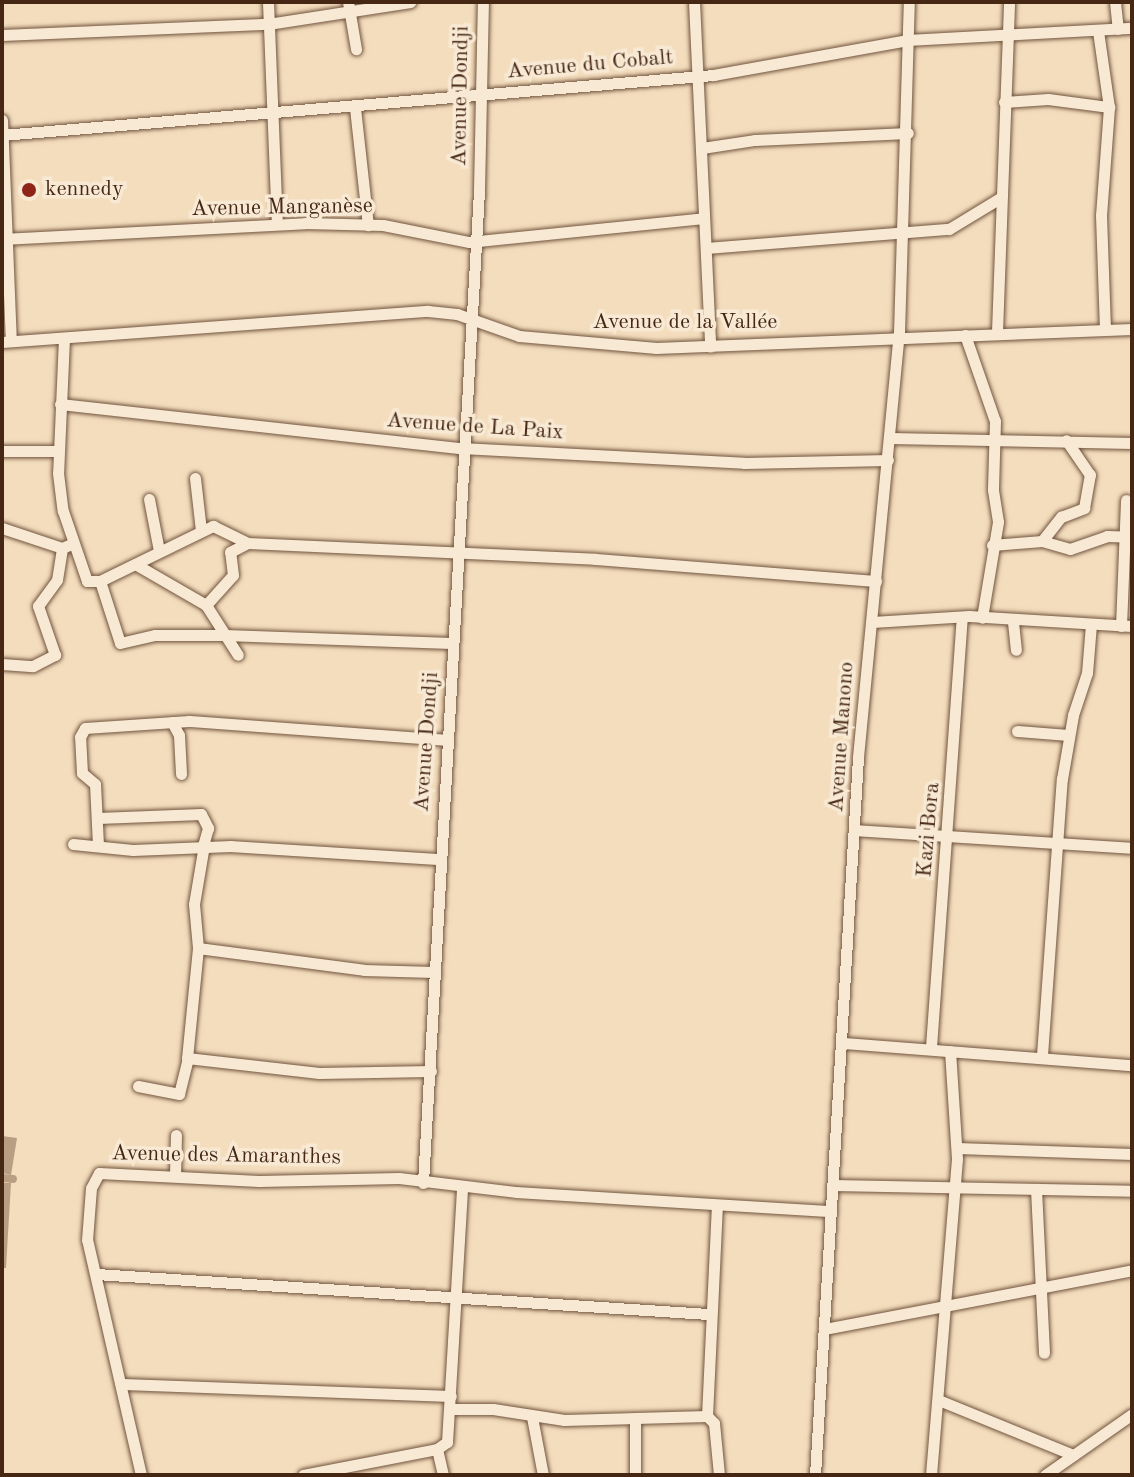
<!DOCTYPE html>
<html>
<head>
<meta charset="utf-8">
<style>
  body { margin:0 }
  #map { position:relative; width:1134px; height:1477px; overflow:hidden; background:#f4ddbd; font-family:"Old Standard TT",serif }
  div>[style] { position:absolute }
  [style*='--x'] { left:calc(var(--x)*1px); top:calc(var(--y)*1px); width:calc(var(--w)*1px); rotate:calc(var(--a)*1deg) }
  .water>* { inset:0; background:#b89f84 }
  .canal>* { height:8px; margin:-4px; padding:0 4px; transform-origin:4px; border-radius:4px; background:#b89f84 }
  .roads { filter:drop-shadow(0 0 2px #71543e) drop-shadow(0 0 2px #71543e) }
  .minor>* { height:11px; margin:-5.5px; padding:0 5.5px; transform-origin:5.5px; border-radius:5.5px; background:#f8e9d4 }
  .dots>* { width:22px; height:22px; translate:-50% -50%; box-sizing:border-box; border:4px solid #f8e9d4; border-radius:50% }
  span { translate:-50% -50%; white-space:nowrap; text-align:center; line-height:1.15; -webkit-text-stroke:7px #f8e9d4; paint-order:stroke }
  .street-label { font-size:22px; color:#452714 }
  .poi-label { font-size:22px; color:#452714 }
  .left { translate:0 -50%; text-align:left }
  .frame { position:absolute; inset:0; border:4px solid #452714; pointer-events:none }
</style>
</head>
<body>
<div id="map">
  <div class="water">
    <i style="clip-path:polygon(2px 1136px,17px 1138px,11px 1175px,2px 1173px)"></i>
    <i style="clip-path:polygon(2px 1183px,11px 1183px,6px 1268px,2px 1268px)"></i>
  </div>
  <div class="canal">
    <i style="--x:2;--y:1178;--w:11;--a:5"></i>
  </div>
  <div class="roads">
    <div class="minor">
      <i style="--x:268;--y:2;--w:222;--a:87.7"></i>
      <i style="--x:348;--y:2;--w:48;--a:80.3"></i>
      <i style="--x:694;--y:2;--w:345;--a:87.3"></i>
      <i style="--x:1115;--y:2;--w:27;--a:84"></i>
      <i style="--x:1098;--y:31;--w:77;--a:81.8"></i>
      <i style="--x:1109;--y:107;--w:108;--a:94.2"></i>
      <i style="--x:1101;--y:215;--w:114;--a:88"></i>
      <i style="--x:2;--y:35;--w:266;--a:-2.4"></i>
      <i style="--x:268;--y:24;--w:144;--a:-8.8"></i>
      <i style="--x:1004;--y:102;--w:44;--a:-3.9"></i>
      <i style="--x:1048;--y:99;--w:62;--a:7.5"></i>
      <i style="--x:355;--y:108;--w:118;--a:83.7"></i>
      <i style="--x:2;--y:120;--w:221;--a:87.7"></i>
      <i style="--x:2;--y:135;--w:714;--a:-4.82"></i>
      <i style="--x:713;--y:75;--w:198;--a:-10.2"></i>
      <i style="--x:908;--y:40;--w:224;--a:-3.1"></i>
      <i style="--x:702;--y:148;--w:54;--a:-8.6"></i>
      <i style="--x:755;--y:140;--w:153;--a:-2.6"></i>
      <i style="--x:2;--y:239;--w:303;--a:-3"></i>
      <i style="--x:305;--y:223;--w:78;--a:1.5"></i>
      <i style="--x:383;--y:225;--w:88;--a:11.2"></i>
      <i style="--x:469;--y:242;--w:236;--a:-5.8"></i>
      <i style="--x:706;--y:248;--w:244;--a:-4.5"></i>
      <i style="--x:949;--y:229;--w:60;--a:-31.3"></i>
      <i style="--x:997;--y:332;--w:330;--a:-87.9"></i>
      <i style="--x:965;--y:335;--w:91;--a:70.8"></i>
      <i style="--x:995;--y:421;--w:69;--a:91.7"></i>
      <i style="--x:993;--y:490;--w:32;--a:81"></i>
      <i style="--x:998;--y:522;--w:97;--a:99.5"></i>
      <i style="--x:64;--y:338;--w:135;--a:92.5"></i>
      <i style="--x:58;--y:473;--w:38;--a:83"></i>
      <i style="--x:63;--y:511;--w:74;--a:71.1"></i>
      <i style="--x:87;--y:581;--w:13;--a:0"></i>
      <i style="--x:100;--y:581;--w:126;--a:-26"></i>
      <i style="--x:213;--y:526;--w:39;--a:26"></i>
      <i style="--x:2;--y:342;--w:427;--a:-4.2"></i>
      <i style="--x:428;--y:311;--w:29;--a:6"></i>
      <i style="--x:457;--y:314;--w:66;--a:19.5"></i>
      <i style="--x:519;--y:336;--w:138;--a:5"></i>
      <i style="--x:656;--y:348;--w:476;--a:-2.3"></i>
      <i style="--x:60;--y:404;--w:403;--a:6.3"></i>
      <i style="--x:461;--y:448;--w:283;--a:3"></i>
      <i style="--x:744;--y:463;--w:144;--a:-1.2"></i>
      <i style="--x:890;--y:438;--w:242;--a:1.2"></i>
      <i style="--x:2;--y:451;--w:55;--a:0"></i>
      <i style="--x:195;--y:478;--w:53;--a:83.5"></i>
      <i style="--x:149;--y:499;--w:53;--a:79.1"></i>
      <i style="--x:2;--y:528;--w:63;--a:18.4"></i>
      <i style="--x:62;--y:548;--w:8;--a:-23"></i>
      <i style="--x:1042;--y:541;--w:29;--a:16"></i>
      <i style="--x:1070;--y:549;--w:39;--a:-19"></i>
      <i style="--x:1107;--y:536;--w:24;--a:2"></i>
      <i style="--x:992;--y:545;--w:50;--a:-4.6"></i>
      <i style="--x:1042;--y:541;--w:31;--a:-52"></i>
      <i style="--x:1061;--y:517;--w:25;--a:-21"></i>
      <i style="--x:1084;--y:508;--w:34;--a:-80"></i>
      <i style="--x:1090;--y:475;--w:42;--a:-124.4"></i>
      <i style="--x:135;--y:564;--w:82;--a:30"></i>
      <i style="--x:206;--y:605;--w:59;--a:57.4"></i>
      <i style="--x:100;--y:581;--w:65;--a:72.1"></i>
      <i style="--x:120;--y:643;--w:36;--a:-13"></i>
      <i style="--x:155;--y:635;--w:68;--a:0"></i>
      <i style="--x:223;--y:635;--w:230;--a:2"></i>
      <i style="--x:206;--y:605;--w:40;--a:-48"></i>
      <i style="--x:233;--y:575;--w:23;--a:-97"></i>
      <i style="--x:230;--y:552;--w:20;--a:-27"></i>
      <i style="--x:248;--y:543;--w:347;--a:2.6"></i>
      <i style="--x:595;--y:559;--w:282;--a:4.5"></i>
      <i style="--x:872;--y:622;--w:97;--a:-3.5"></i>
      <i style="--x:969;--y:616;--w:163;--a:3.5"></i>
      <i style="--x:1013;--y:622;--w:28;--a:84"></i>
      <i style="--x:1121;--y:626;--w:126;--a:-87.7"></i>
      <i style="--x:2;--y:664;--w:31;--a:4"></i>
      <i style="--x:33;--y:666;--w:25;--a:-27"></i>
      <i style="--x:55;--y:655;--w:52;--a:-109.1"></i>
      <i style="--x:38;--y:606;--w:32;--a:-54"></i>
      <i style="--x:57;--y:580;--w:32;--a:-81"></i>
      <i style="--x:172;--y:722;--w:15;--a:62"></i>
      <i style="--x:179;--y:735;--w:39;--a:87"></i>
      <i style="--x:1017;--y:731;--w:52;--a:4.4"></i>
      <i style="--x:98;--y:818;--w:103;--a:-2.2"></i>
      <i style="--x:201;--y:814;--w:16;--a:63"></i>
      <i style="--x:208;--y:828;--w:19;--a:106"></i>
      <i style="--x:855;--y:830;--w:278;--a:3.7"></i>
      <i style="--x:73;--y:844;--w:60;--a:5.7"></i>
      <i style="--x:133;--y:850;--w:98;--a:-2.3"></i>
      <i style="--x:231;--y:846;--w:209;--a:3.6"></i>
      <i style="--x:98;--y:845;--w:61;--a:-92.8"></i>
      <i style="--x:95;--y:784;--w:17;--a:-140"></i>
      <i style="--x:82;--y:773;--w:36;--a:-93"></i>
      <i style="--x:80;--y:737;--w:10;--a:-61"></i>
      <i style="--x:85;--y:728;--w:104;--a:-3.9"></i>
      <i style="--x:189;--y:721;--w:258;--a:4.2"></i>
      <i style="--x:204;--y:845;--w:60;--a:99.6"></i>
      <i style="--x:194;--y:904;--w:44;--a:84.8"></i>
      <i style="--x:198;--y:948;--w:111;--a:95.7"></i>
      <i style="--x:187;--y:1058;--w:133;--a:6.5"></i>
      <i style="--x:319;--y:1073;--w:112;--a:-1"></i>
      <i style="--x:198;--y:948;--w:167;--a:7.5"></i>
      <i style="--x:364;--y:970;--w:70;--a:1.6"></i>
      <i style="--x:843;--y:1043;--w:290;--a:4.4"></i>
      <i style="--x:931;--y:1047;--w:431;--a:-85.9"></i>
      <i style="--x:1042;--y:1055;--w:277;--a:-85.9"></i>
      <i style="--x:1062;--y:779;--w:65;--a:-80.2"></i>
      <i style="--x:1073;--y:715;--w:44;--a:-71.6"></i>
      <i style="--x:1087;--y:673;--w:49;--a:-85.3"></i>
      <i style="--x:138;--y:1086;--w:42;--a:11"></i>
      <i style="--x:179;--y:1094;--w:37;--a:-76"></i>
      <i style="--x:957;--y:1148;--w:175;--a:2"></i>
      <i style="--x:175;--y:1175;--w:40;--a:-88.6"></i>
      <i style="--x:423;--y:1183;--w:995;--a:-86.77"></i>
      <i style="--x:479;--y:190;--w:188;--a:-88.8"></i>
      <i style="--x:833;--y:1185;--w:299;--a:1.1"></i>
      <i style="--x:1036;--y:1189;--w:164;--a:87.2"></i>
      <i style="--x:96;--y:1274;--w:613;--a:3.74"></i>
      <i style="--x:824;--y:1329;--w:314;--a:-10.8"></i>
      <i style="--x:123;--y:1384;--w:328;--a:2.1"></i>
      <i style="--x:941;--y:1401;--w:143;--a:22.2"></i>
      <i style="--x:450;--y:1409;--w:43;--a:0"></i>
      <i style="--x:493;--y:1409;--w:72;--a:8.8"></i>
      <i style="--x:564;--y:1420;--w:143;--a:-1.6"></i>
      <i style="--x:707;--y:1416;--w:209;--a:-87.3"></i>
      <i style="--x:707;--y:1416;--w:10;--a:45"></i>
      <i style="--x:714;--y:1423;--w:52;--a:84.5"></i>
      <i style="--x:532;--y:1417;--w:59;--a:79.3"></i>
      <i style="--x:437;--y:1449;--w:27;--a:77"></i>
      <i style="--x:141;--y:1475;--w:241;--a:-102.9"></i>
      <i style="--x:87;--y:1240;--w:52;--a:-85.6"></i>
      <i style="--x:91;--y:1188;--w:17;--a:-62"></i>
      <i style="--x:99;--y:1173;--w:160;--a:2.9"></i>
      <i style="--x:259;--y:1181;--w:140;--a:-1.2"></i>
      <i style="--x:399;--y:1178;--w:119;--a:6.8"></i>
      <i style="--x:517;--y:1192;--w:314;--a:3.5"></i>
      <i style="--x:303;--y:1475;--w:136;--a:-11"></i>
      <i style="--x:437;--y:1449;--w:12;--a:-35"></i>
      <i style="--x:447;--y:1442;--w:254;--a:-86.6"></i>
      <i style="--x:635;--y:1475;--w:55;--a:-90"></i>
      <i style="--x:815;--y:1475;--w:719;--a:-86.57"></i>
      <i style="--x:858;--y:757;--w:426;--a:-84.5"></i>
      <i style="--x:899;--y:333;--w:331;--a:-88.3"></i>
      <i style="--x:931;--y:1475;--w:317;--a:-85.3"></i>
      <i style="--x:957;--y:1159;--w:108;--a:-93.7"></i>
      <i style="--x:1045;--y:1475;--w:106;--a:-35"></i>
    </div>
  </div>
  <div class="dots">
    <i style="left:29px;top:190px;background:#8f2418"></i>
  </div>
  <div class="street-label">
    <span style="left:590px;top:65px;rotate:-5deg">Avenue du Cobalt</span>
    <span style="left:461px;top:96px;rotate:-89deg">Avenue Dondji</span>
    <span style="left:282px;top:208px;rotate:-1deg">Avenue Manganèse</span>
    <span style="left:685px;top:323px">Avenue de la Vallée</span>
    <span style="left:475px;top:427px;rotate:4deg">Avenue de La Paix</span>
    <span style="left:842px;top:737px;rotate:-86deg">Avenue Manono</span>
    <span style="left:427px;top:742px;rotate:-86deg">Avenue Dondji</span>
    <span style="left:929px;top:830px;rotate:-85deg">Kazi Bora</span>
    <span style="left:226px;top:1156px;rotate:1deg">Avenue des Amaranthes</span>
  </div>
  <div class="poi-label">
    <span class="left" style="left:45px;top:190px">kennedy</span>
  </div>
  <div class="frame"></div>
</div>
</body>
</html>
